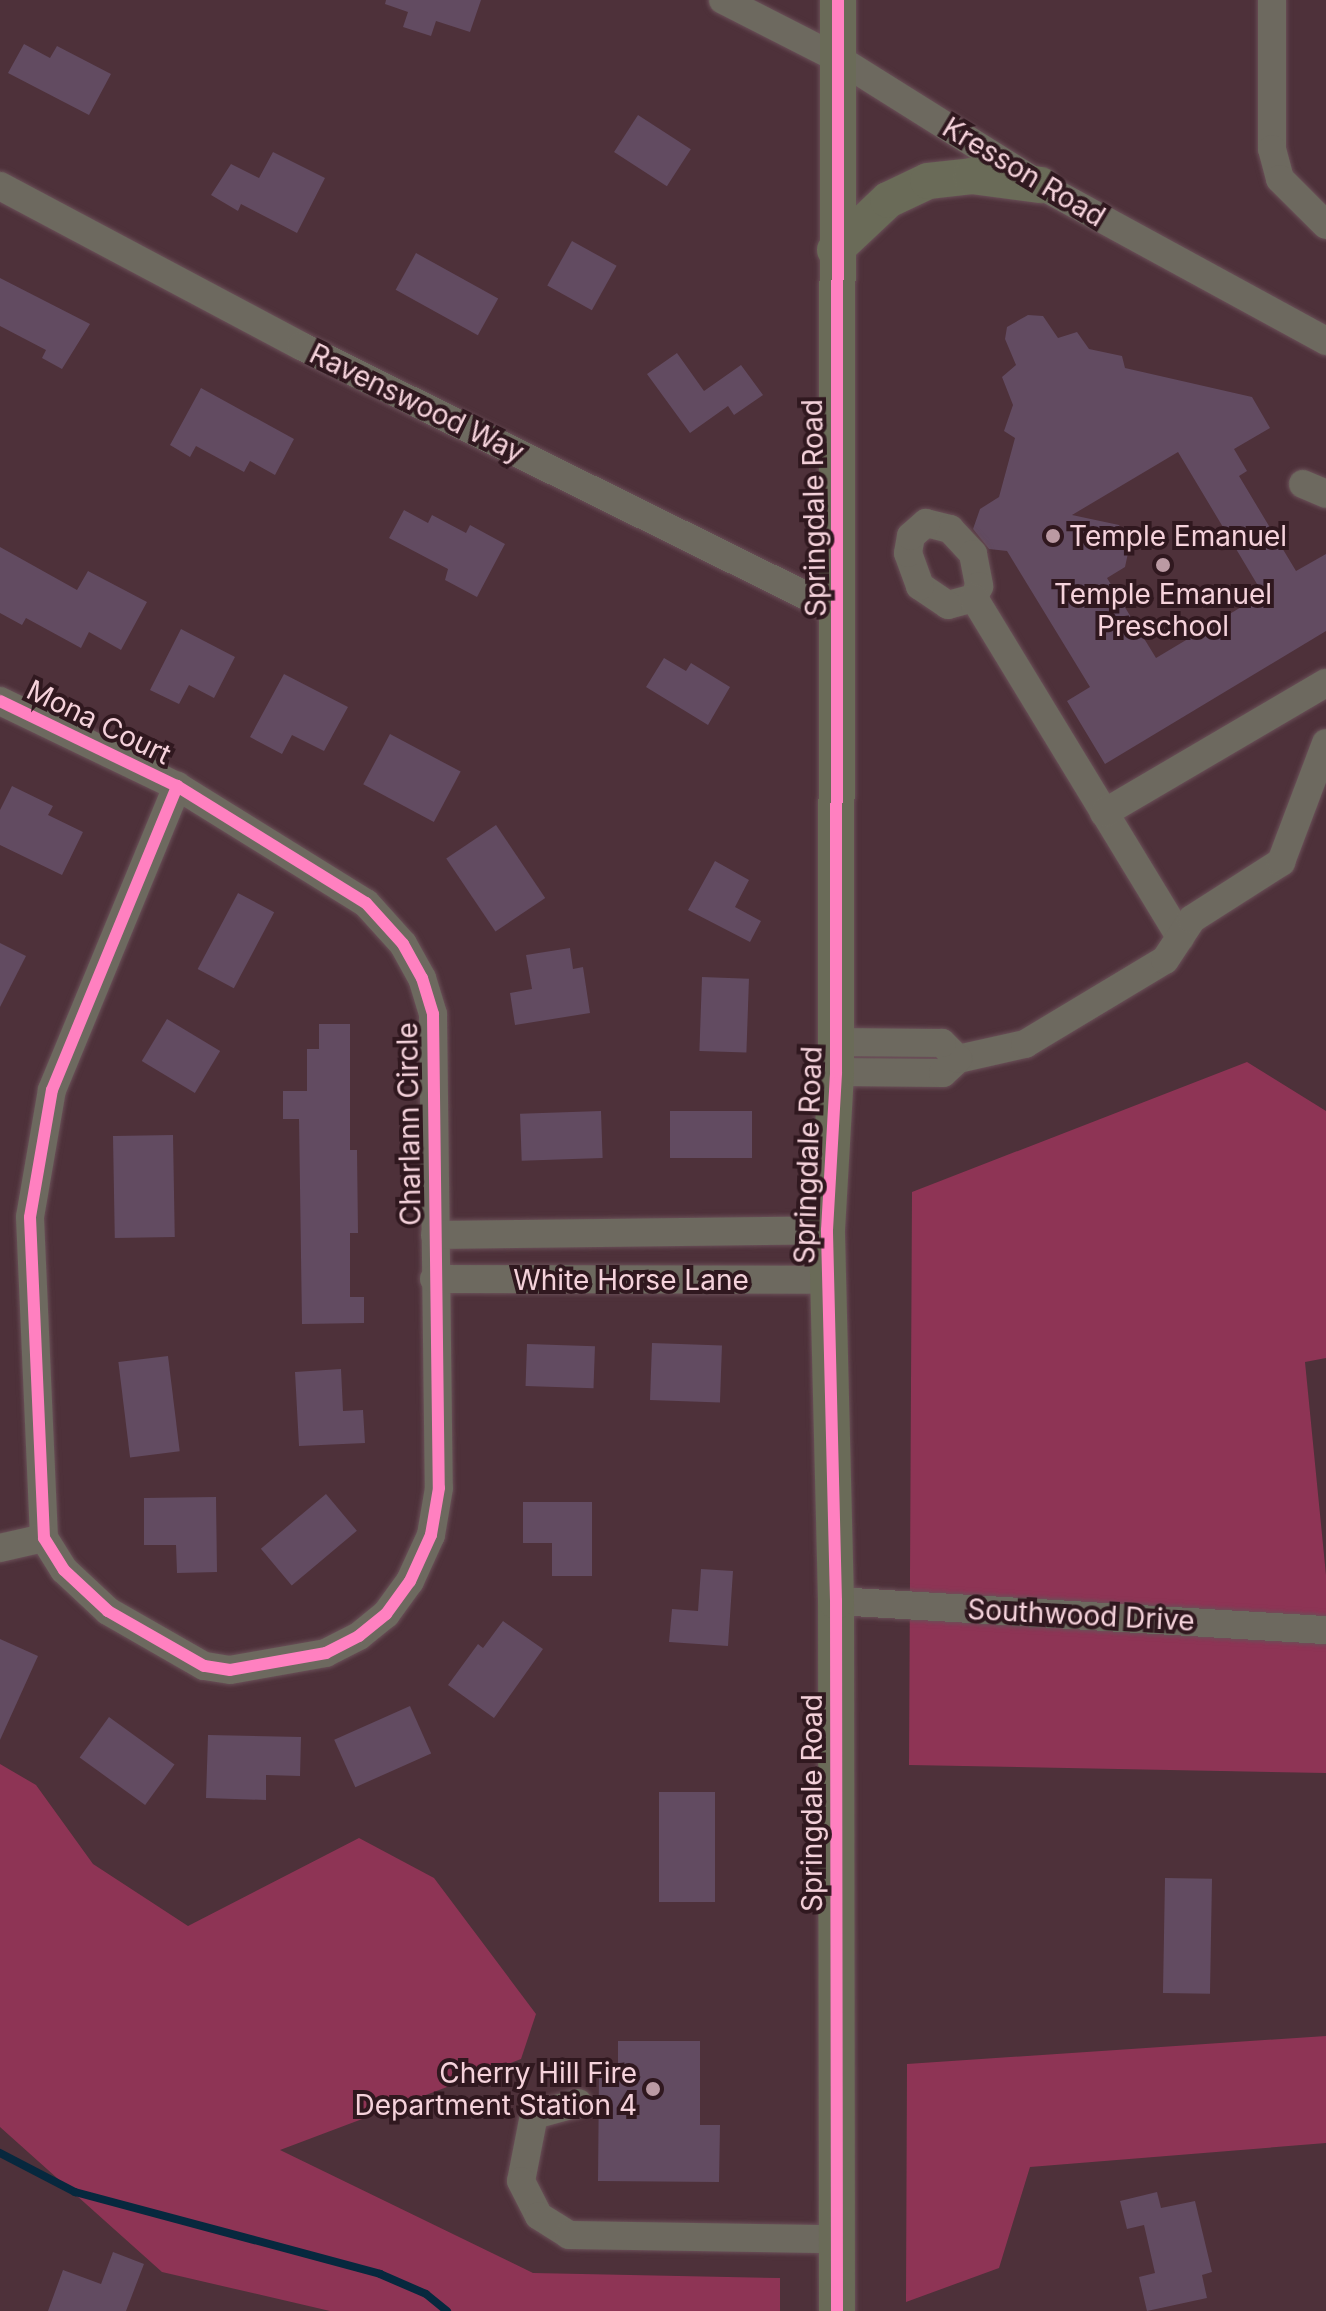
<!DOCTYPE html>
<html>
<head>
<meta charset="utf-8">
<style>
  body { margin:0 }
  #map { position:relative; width:1326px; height:2311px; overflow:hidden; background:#4e313a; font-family:Inter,sans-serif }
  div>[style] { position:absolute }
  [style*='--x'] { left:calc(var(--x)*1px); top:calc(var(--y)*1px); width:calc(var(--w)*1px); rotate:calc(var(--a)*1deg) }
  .green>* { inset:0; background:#8e3455 }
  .stream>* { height:8px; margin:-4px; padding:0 4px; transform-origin:4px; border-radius:4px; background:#07283e }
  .building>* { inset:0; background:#624b61; transform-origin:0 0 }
  .roads { filter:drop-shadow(0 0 2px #6a5058) drop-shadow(0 0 2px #6a5058) }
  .minor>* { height:28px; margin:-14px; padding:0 14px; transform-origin:14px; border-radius:14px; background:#6d695f }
  .major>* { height:36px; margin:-18px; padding:0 18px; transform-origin:18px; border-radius:18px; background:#6a6b58 }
  .cycleway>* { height:12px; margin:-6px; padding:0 6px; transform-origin:6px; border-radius:6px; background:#ff80c0 }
  .dots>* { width:22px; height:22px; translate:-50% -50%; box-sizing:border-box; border:4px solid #30181f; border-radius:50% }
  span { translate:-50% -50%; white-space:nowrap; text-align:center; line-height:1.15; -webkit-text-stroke:8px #30181f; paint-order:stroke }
  .street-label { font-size:28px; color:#f5d2db }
  .poi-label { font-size:28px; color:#f5d2db }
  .left { translate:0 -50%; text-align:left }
  .right { translate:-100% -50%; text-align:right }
</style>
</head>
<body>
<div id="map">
  <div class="green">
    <i style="clip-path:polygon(1247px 1062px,1326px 1111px,1326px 1358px,1305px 1362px,1326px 1575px,1326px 1773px,909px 1765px,912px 1192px)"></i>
    <i style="clip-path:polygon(0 1764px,36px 1785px,93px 1864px,188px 1926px,359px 1838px,434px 1878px,536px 2014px,521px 2059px,280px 2150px,533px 2273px,780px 2278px,780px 2311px,330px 2311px,162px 2272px,0 2127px)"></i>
    <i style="clip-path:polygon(1326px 2036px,1326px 2143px,1030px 2167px,999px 2268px,906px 2302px,907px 2064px)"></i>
  </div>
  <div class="stream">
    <i style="--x:0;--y:2153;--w:85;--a:27.5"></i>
    <i style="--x:75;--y:2192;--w:316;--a:15"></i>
    <i style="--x:380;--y:2274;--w:50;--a:23.5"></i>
    <i style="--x:426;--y:2294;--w:27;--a:39"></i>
  </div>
  <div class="building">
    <i style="clip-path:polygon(386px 0,481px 0,470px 32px,436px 21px,431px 36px,403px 27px,408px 12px,385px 4px)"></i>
    <i style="clip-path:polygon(24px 44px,50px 58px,57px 46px,111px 74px,89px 115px,8px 73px)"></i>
    <i style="left:638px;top:115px;width:63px;height:44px;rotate:33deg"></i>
    <i style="clip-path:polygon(273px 152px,325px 178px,297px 233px,241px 204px,238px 211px,211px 195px,231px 164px,259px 178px)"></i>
    <i style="left:572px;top:241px;width:51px;height:51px;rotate:29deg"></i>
    <i style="left:416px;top:253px;width:94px;height:42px;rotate:29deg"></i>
    <i style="clip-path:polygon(0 278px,90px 324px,62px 369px,42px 358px,46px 350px,0 326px)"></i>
    <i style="clip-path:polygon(evenodd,1028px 315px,1043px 316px,1058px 338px,1077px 332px,1089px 349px,1122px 356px,1125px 368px,1252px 397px,1270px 428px,1234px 449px,1247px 471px,1239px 476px,1296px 571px,1326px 554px,1326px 631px,1105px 764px,1067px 701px,1090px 687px,1007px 551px,989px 549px,973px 529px,980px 509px,999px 497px,1015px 438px,1004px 431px,1013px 405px,1002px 377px,1016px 365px,1005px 339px,1007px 327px,1028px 315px,1178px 452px,1263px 594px,1156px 658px,1107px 578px,1125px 567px,1130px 544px,1119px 525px,1072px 515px,1178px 452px)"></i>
    <i style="clip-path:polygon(677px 353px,704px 391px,741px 365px,763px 395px,734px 415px,728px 406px,690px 433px,647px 374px)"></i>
    <i style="clip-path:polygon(201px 388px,294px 439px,275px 475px,250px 461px,244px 472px,196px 446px,190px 457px,170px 445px)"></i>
    <i style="clip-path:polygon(404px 510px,428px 523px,432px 515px,466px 533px,470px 525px,505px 544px,477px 597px,445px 580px,448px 569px,389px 538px)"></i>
    <i style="clip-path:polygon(0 547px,77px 590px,88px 571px,147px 602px,121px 650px,89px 632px,81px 648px,26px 618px,22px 625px,0 613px)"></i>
    <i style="clip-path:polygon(181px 629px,235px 657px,214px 698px,189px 685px,179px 704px,150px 690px)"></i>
    <i style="clip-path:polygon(664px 658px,686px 671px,691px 663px,730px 687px,708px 725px,646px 687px)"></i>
    <i style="clip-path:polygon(284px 674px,348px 707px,324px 751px,292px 735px,282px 754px,250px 737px)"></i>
    <i style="left:390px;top:734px;width:80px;height:57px;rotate:28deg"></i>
    <i style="clip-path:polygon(12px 786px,53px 806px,48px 815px,83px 832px,62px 875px,0 845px,0 810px)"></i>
    <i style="left:496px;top:825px;width:88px;height:60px;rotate:56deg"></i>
    <i style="clip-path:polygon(715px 861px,749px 880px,735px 907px,761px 921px,750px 942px,688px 910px)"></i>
    <i style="left:238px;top:893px;width:41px;height:86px;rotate:28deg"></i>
    <i style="clip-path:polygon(0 943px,26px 956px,0 1007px)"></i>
    <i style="clip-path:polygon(570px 948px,573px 969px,583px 967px,590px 1013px,515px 1025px,510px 993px,532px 989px,526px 955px)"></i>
    <i style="left:702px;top:977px;width:47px;height:74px;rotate:2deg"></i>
    <i style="left:167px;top:1019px;width:62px;height:49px;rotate:31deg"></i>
    <i style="clip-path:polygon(319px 1024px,350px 1024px,350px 1150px,357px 1150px,358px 1233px,350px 1233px,350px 1297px,364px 1297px,364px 1323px,302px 1324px,299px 1119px,283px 1119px,283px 1091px,307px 1091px,307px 1049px,319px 1049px)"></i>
    <i style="left:601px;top:1111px;width:47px;height:81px;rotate:88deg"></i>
    <i style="left:670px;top:1111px;width:82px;height:47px"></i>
    <i style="left:173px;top:1135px;width:102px;height:60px;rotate:89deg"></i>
    <i style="left:652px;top:1343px;width:70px;height:57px;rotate:2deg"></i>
    <i style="left:527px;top:1344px;width:68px;height:42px;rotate:2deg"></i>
    <i style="left:168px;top:1356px;width:96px;height:50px;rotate:83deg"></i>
    <i style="clip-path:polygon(341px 1369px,343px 1411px,363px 1410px,365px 1443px,299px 1446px,295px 1372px)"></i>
    <i style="left:326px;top:1494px;width:48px;height:85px;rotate:50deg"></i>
    <i style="clip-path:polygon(216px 1497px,217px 1572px,177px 1573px,176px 1545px,144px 1545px,144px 1498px)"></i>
    <i style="clip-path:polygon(523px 1502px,592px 1502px,592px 1576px,552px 1576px,552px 1543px,523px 1543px)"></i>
    <i style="clip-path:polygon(701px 1569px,733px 1571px,728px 1646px,669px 1642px,672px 1609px,698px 1611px)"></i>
    <i style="clip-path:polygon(503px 1621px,543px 1649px,494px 1718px,448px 1685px,478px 1644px,483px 1648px)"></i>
    <i style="clip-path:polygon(0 1639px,38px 1656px,0 1740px)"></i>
    <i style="left:410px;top:1706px;width:52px;height:83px;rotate:66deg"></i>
    <i style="left:109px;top:1717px;width:81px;height:50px;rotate:36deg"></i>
    <i style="clip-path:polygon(208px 1735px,301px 1737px,300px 1776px,266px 1775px,266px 1800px,206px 1798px)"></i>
    <i style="left:659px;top:1792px;width:56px;height:110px"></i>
    <i style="left:1165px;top:1878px;width:47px;height:115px;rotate:1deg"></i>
    <i style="clip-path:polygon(618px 2041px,700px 2041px,700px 2125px,720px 2125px,719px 2182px,598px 2181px,599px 2074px,618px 2074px)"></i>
    <i style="clip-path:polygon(1157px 2192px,1161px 2208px,1195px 2201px,1212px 2272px,1202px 2275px,1207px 2298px,1147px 2311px,1139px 2277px,1155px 2273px,1144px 2225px,1127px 2229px,1120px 2201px)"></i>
    <i style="clip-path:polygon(113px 2252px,144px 2264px,126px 2311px,48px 2311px,63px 2270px,101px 2284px)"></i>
  </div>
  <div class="roads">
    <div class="minor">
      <i style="--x:723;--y:0;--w:130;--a:27"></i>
      <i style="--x:839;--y:59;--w:237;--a:32.1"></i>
      <i style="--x:1040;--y:185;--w:326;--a:28.6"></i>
      <i style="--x:1272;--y:0;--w:149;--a:90"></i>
      <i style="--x:1272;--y:149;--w:31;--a:75"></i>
      <i style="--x:1280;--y:179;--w:65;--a:45"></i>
      <i style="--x:0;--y:186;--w:341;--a:28"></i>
      <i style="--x:301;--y:346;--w:600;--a:26.31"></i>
      <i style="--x:1303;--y:484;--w:25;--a:23"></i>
      <i style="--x:926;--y:523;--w:25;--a:14"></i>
      <i style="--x:950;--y:529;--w:34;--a:47"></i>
      <i style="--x:973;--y:554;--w:33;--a:79"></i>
      <i style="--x:979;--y:586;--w:13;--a:113"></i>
      <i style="--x:974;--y:598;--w:27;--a:165"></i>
      <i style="--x:948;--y:605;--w:34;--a:-146"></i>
      <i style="--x:920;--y:586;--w:35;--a:-110"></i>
      <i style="--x:908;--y:553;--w:17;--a:-80"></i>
      <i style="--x:911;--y:536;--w:20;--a:-41"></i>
      <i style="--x:974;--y:598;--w:397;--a:58.7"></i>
      <i style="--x:0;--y:701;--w:196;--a:25.7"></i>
      <i style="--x:177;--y:786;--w:222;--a:31.8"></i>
      <i style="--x:366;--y:903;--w:55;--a:47.9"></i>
      <i style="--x:403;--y:944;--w:39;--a:61"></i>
      <i style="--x:422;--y:978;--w:38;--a:73"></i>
      <i style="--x:433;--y:1014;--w:474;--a:89.3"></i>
      <i style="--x:439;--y:1488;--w:48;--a:99.7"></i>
      <i style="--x:431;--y:1535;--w:51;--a:114.5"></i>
      <i style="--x:410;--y:1581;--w:41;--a:126"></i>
      <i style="--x:386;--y:1614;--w:35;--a:141"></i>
      <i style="--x:359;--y:1636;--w:37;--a:153"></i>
      <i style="--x:326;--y:1653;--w:97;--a:170"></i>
      <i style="--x:230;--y:1670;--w:26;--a:-171"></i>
      <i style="--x:204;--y:1666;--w:111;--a:-150.2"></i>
      <i style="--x:108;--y:1611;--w:60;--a:-137"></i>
      <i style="--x:64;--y:1570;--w:38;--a:-122"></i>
      <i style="--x:44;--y:1538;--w:321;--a:-92.5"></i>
      <i style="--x:30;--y:1217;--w:129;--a:-80.2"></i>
      <i style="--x:52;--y:1090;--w:329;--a:-67.6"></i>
      <i style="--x:1104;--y:813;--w:257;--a:-30.4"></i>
      <i style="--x:958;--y:1059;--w:69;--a:-12.6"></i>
      <i style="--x:1025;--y:1044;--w:163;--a:-31"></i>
      <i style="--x:1165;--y:960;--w:49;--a:-56.6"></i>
      <i style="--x:1192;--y:919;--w:106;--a:-32.6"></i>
      <i style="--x:1281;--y:862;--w:127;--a:-69.3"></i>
      <i style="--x:836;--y:1072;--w:107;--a:0.5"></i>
      <i style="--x:943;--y:1073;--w:21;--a:-43"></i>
      <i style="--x:958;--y:1059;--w:23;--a:-135"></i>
      <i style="--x:942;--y:1043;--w:106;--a:-179.5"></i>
      <i style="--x:435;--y:1235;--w:392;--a:-0.7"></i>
      <i style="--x:434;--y:1279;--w:395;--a:0.1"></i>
      <i style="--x:0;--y:1548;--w:45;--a:-12.8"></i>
      <i style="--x:836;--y:1601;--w:491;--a:3.4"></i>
      <i style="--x:578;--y:2103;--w:46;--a:164.7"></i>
      <i style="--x:534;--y:2115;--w:67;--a:101.1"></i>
      <i style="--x:521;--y:2181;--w:39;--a:63"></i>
      <i style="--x:539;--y:2216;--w:36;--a:32"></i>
      <i style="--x:569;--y:2235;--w:267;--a:0.9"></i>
    </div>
    <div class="major">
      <i style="--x:835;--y:250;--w:73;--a:-43.3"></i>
      <i style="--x:888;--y:200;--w:44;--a:-25.4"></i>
      <i style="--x:928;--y:181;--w:44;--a:-6.5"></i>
      <i style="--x:972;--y:176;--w:69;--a:7.5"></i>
      <i style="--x:837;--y:2311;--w:710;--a:-90.08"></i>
      <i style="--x:836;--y:1601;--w:371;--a:-91.4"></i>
      <i style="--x:827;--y:1230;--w:158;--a:-86.7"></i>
      <i style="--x:836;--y:1072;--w:1072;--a:-89.89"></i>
    </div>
  </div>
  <div class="cycleway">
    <i style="--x:0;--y:701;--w:196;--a:25.7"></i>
    <i style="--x:177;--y:786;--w:222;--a:31.8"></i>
    <i style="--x:366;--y:903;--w:55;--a:47.9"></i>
    <i style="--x:403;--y:944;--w:39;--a:61"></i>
    <i style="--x:422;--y:978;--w:38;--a:73"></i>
    <i style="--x:433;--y:1014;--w:474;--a:89.3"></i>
    <i style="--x:439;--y:1488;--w:48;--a:99.7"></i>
    <i style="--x:431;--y:1535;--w:51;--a:114.5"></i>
    <i style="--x:410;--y:1581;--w:41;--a:126"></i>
    <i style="--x:386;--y:1614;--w:35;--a:141"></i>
    <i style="--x:359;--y:1636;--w:37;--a:153"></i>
    <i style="--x:326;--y:1653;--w:97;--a:170"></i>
    <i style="--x:230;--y:1670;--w:26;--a:-171"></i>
    <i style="--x:204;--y:1666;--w:111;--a:-150.2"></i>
    <i style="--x:108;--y:1611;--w:60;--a:-137"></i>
    <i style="--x:64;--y:1570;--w:38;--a:-122"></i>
    <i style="--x:44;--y:1538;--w:321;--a:-92.5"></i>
    <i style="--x:30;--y:1217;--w:129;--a:-80.2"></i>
    <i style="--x:52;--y:1090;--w:329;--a:-67.6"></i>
    <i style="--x:837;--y:2311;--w:710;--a:-90.08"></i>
    <i style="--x:836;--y:1601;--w:371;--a:-91.4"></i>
    <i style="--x:827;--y:1230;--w:158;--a:-86.7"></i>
    <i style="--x:836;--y:1072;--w:1072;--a:-89.89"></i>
  </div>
  <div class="dots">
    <i style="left:1053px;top:536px;background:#bb9aa3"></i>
    <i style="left:1163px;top:565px;background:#bb9aa3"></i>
    <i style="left:653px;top:2089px;background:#bb9aa3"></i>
  </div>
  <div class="street-label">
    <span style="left:1024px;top:172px;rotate:31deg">Kresson Road</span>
    <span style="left:417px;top:403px;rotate:26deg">Ravenswood Way</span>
    <span style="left:814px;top:508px;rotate:-91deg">Springdale Road</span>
    <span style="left:99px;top:722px;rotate:26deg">Mona Court</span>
    <span style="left:409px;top:1124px;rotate:-91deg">Charlann Circle</span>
    <span style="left:808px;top:1155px;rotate:-88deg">Springdale Road</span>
    <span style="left:631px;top:1280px">White Horse Lane</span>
    <span style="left:1081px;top:1615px;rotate:3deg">Southwood Drive</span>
    <span style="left:812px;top:1803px;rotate:-90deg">Springdale Road</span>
  </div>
  <div class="poi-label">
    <span class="left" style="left:1069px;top:536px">Temple Emanuel</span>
    <span style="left:1163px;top:610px">Temple Emanuel<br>Preschool</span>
    <span class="right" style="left:637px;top:2089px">Cherry Hill Fire<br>Department Station 4</span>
  </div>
</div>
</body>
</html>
